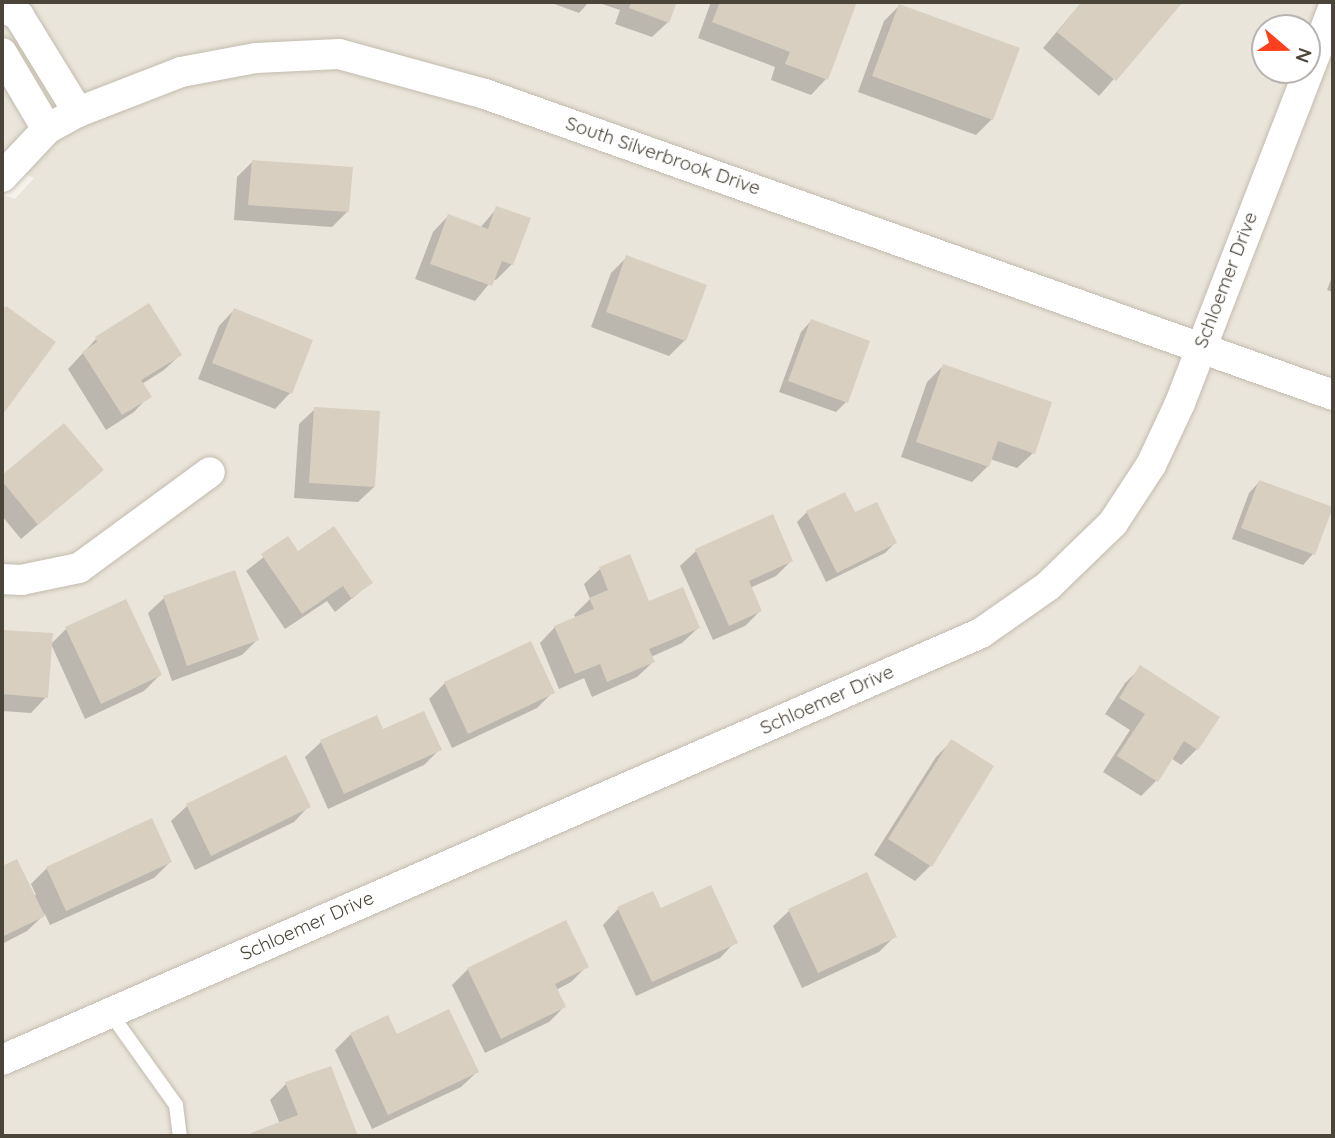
<!DOCTYPE html>
<html>
<head>
<meta charset="utf-8">
<style>
  body { margin:0 }
  #map { position:relative; width:1335px; height:1138px; overflow:hidden; background:#f6f3ec; font-family:Quicksand,sans-serif }
  div>[style] { position:absolute }
  [style*='--x'] { left:calc(var(--x)*1px); top:calc(var(--y)*1px); width:calc(var(--w)*1px); rotate:calc(var(--a)*1deg) }
  .residential>* { inset:0; background:#eae5da }
  .shadow>* { inset:0; background:#0003 }
  .building>* { inset:0; background:#d8cfc1 }
  .roads { filter:drop-shadow(0 0 2px #c2bbae) drop-shadow(0 0 2px #c2bbae) }
  .lane>* { height:14px; margin:-7px; padding:0 7px; transform-origin:7px; border-radius:7px; background:#fff }
  .street>* { height:30px; margin:-15px; padding:0 15px; transform-origin:15px; border-radius:15px; background:#fff }
  span { translate:-50% -50%; white-space:nowrap; text-align:center; line-height:1.15; -webkit-text-stroke:5px #fff; paint-order:stroke }
  .street-label { font-size:19px; color:#4b4439 }
  .frame { position:absolute; inset:0; border:4px solid #4b4439; pointer-events:none }
  .north { position:absolute; left:1251px; top:14px; width:70px; height:70px; box-sizing:border-box; background:#fff; border:2px solid #b7b4b0; border-radius:50%; rotate:110deg; font-size:19px; font-weight:700; line-height:28px; text-align:center; color:#4b4439 }
  .north::after { content:''; display:block; margin:auto; width:24px; height:32px; background:#fc3f1d; clip-path:polygon(50% 0,100% 100%,50% 72%,0 100%) }
</style>
</head>
<body>
<div id="map">
  <div class="residential">
    <div style="clip-path:polygon(evenodd,2px 2px,1333px 2px,1333px 1136px,2px 1136px,2px 195px,15px 199px,34px 178px,2px 165px,2px 2px,1265px 28px,1307px 28px,1307px 70px,1265px 70px,1265px 28px)"></div>
  </div>
  <div class="shadow">
    <div style="clip-path:polygon(549px 2px,589px 2px,579px 13px)"></div>
    <div style="clip-path:polygon(596px 2px,675px 2px,668px 22px,652px 37px,615px 24px,620px 10px)"></div>
    <div style="clip-path:polygon(711px 2px,855px 2px,826px 79px,811px 95px,771px 80px,775px 67px,698px 38px)"></div>
    <div style="clip-path:polygon(1082px 2px,1181px 2px,1099px 96px,1043px 48px)"></div>
    <div style="clip-path:polygon(899px 6px,992px 119px,976px 135px,858px 92px,884px 21px)"></div>
    <div style="clip-path:polygon(253px 161px,348px 211px,332px 227px,234px 220px,237px 177px)"></div>
    <div style="clip-path:polygon(497px 208px,512px 264px,496px 280px,493px 279px,475px 301px,415px 279px,433px 232px,448px 216px,480px 228px)"></div>
    <div style="clip-path:polygon(627px 257px,685px 340px,669px 356px,591px 327px,611px 273px)"></div>
    <div style="clip-path:polygon(1333px 274px,1333px 292px,1327px 290px)"></div>
    <div style="clip-path:polygon(6px 308px,53px 343px,2px 413px,2px 312px)"></div>
    <div style="clip-path:polygon(234px 310px,311px 341px,290px 393px,275px 409px,198px 379px,219px 326px)"></div>
    <div style="clip-path:polygon(811px 321px,846px 402px,836px 412px,779px 392px,801px 332px)"></div>
    <div style="clip-path:polygon(96px 339px,180px 355px,164px 370px,142px 384px,149px 396px,134px 412px,106px 430px,68px 369px)"></div>
    <div style="clip-path:polygon(943px 366px,1033px 453px,1017px 468px,990px 459px,988px 466px,972px 482px,901px 457px,927px 382px)"></div>
    <div style="clip-path:polygon(315px 409px,374px 487px,358px 502px,294px 498px,299px 424px)"></div>
    <div style="clip-path:polygon(64px 425px,102px 470px,21px 539px,2px 516px,2px 477px)"></div>
    <div style="clip-path:polygon(1259px 482px,1313px 554px,1303px 565px,1232px 539px,1249px 493px)"></div>
    <div style="clip-path:polygon(807px 512px,854px 515px,895px 543px,885px 553px,826px 582px,797px 522px)"></div>
    <div style="clip-path:polygon(288px 538px,298px 553px,371px 583px,335px 612px,327px 601px,285px 629px,246px 571px)"></div>
    <div style="clip-path:polygon(696px 551px,791px 561px,776px 576px,750px 588px,760px 611px,745px 626px,713px 640px,680px 566px)"></div>
    <div style="clip-path:polygon(600px 569px,648px 603px,698px 628px,682px 643px,651px 657px,653px 662px,637px 677px,592px 697px,584px 678px,559px 689px,540px 643px,555px 627px,576px 618px,574px 615px,590px 599px,584px 584px)"></div>
    <div style="clip-path:polygon(233px 572px,257px 640px,242px 655px,172px 681px,148px 613px,164px 598px)"></div>
    <div style="clip-path:polygon(66px 629px,160px 675px,144px 691px,85px 719px,51px 644px)"></div>
    <div style="clip-path:polygon(2px 631px,51px 635px,46px 697px,31px 713px,2px 711px)"></div>
    <div style="clip-path:polygon(1141px 668px,1197px 749px,1181px 765px,1171px 758px,1156px 781px,1141px 796px,1103px 772px,1130px 730px,1105px 714px,1125px 683px)"></div>
    <div style="clip-path:polygon(445px 683px,553px 692px,537px 708px,452px 748px,429px 699px)"></div>
    <div style="clip-path:polygon(382px 731px,440px 749px,424px 765px,328px 809px,305px 757px,321px 742px)"></div>
    <div style="clip-path:polygon(952px 741px,930px 866px,915px 881px,874px 855px,936px 757px)"></div>
    <div style="clip-path:polygon(187px 806px,309px 806px,294px 822px,195px 870px,171px 821px)"></div>
    <div style="clip-path:polygon(16px 861px,33px 896px,36px 895px,31px 884px,47px 868px,170px 862px,154px 878px,50px 925px,45px 914px,27px 931px,2px 944px,2px 868px)"></div>
    <div style="clip-path:polygon(618px 909px,660px 910px,735px 942px,720px 958px,636px 996px,603px 925px)"></div>
    <div style="clip-path:polygon(789px 911px,895px 936px,879px 952px,802px 988px,773px 926px)"></div>
    <div style="clip-path:polygon(586px 967px,571px 982px,556px 990px,564px 1007px,549px 1022px,485px 1053px,452px 985px,468px 969px)"></div>
    <div style="clip-path:polygon(351px 1034px,396px 1036px,477px 1072px,461px 1087px,372px 1129px,335px 1050px)"></div>
    <div style="clip-path:polygon(330px 1068px,356px 1136px,251px 1136px,280px 1124px,270px 1100px,286px 1084px)"></div>
  </div>
  <div class="building">
    <div style="clip-path:polygon(631px 2px,677px 2px,669px 23px,629px 8px)"></div>
    <div style="clip-path:polygon(720px 2px,857px 2px,828px 80px,785px 64px,790px 52px,712px 22px)"></div>
    <div style="clip-path:polygon(1082px 2px,1183px 2px,1116px 81px,1057px 32px)"></div>
    <div style="clip-path:polygon(899px 4px,1020px 48px,993px 120px,872px 76px)"></div>
    <div style="clip-path:polygon(252px 160px,353px 167px,349px 212px,248px 205px)"></div>
    <div style="clip-path:polygon(496px 206px,531px 218px,513px 265px,502px 261px,492px 286px,430px 264px,448px 214px,488px 229px)"></div>
    <div style="clip-path:polygon(626px 255px,707px 285px,686px 341px,606px 312px)"></div>
    <div style="clip-path:polygon(149px 303px,182px 355px,141px 380px,152px 397px,122px 415px,82px 352px,97px 342px,95px 337px)"></div>
    <div style="clip-path:polygon(6px 306px,56px 342px,3px 414px,2px 311px)"></div>
    <div style="clip-path:polygon(234px 308px,313px 340px,292px 394px,212px 363px)"></div>
    <div style="clip-path:polygon(811px 319px,870px 341px,848px 403px,788px 381px)"></div>
    <div style="clip-path:polygon(943px 364px,1052px 402px,1035px 454px,998px 441px,989px 467px,916px 442px)"></div>
    <div style="clip-path:polygon(314px 407px,380px 411px,375px 487px,309px 483px)"></div>
    <div style="clip-path:polygon(64px 423px,104px 470px,38px 525px,2px 481px,2px 475px)"></div>
    <div style="clip-path:polygon(1259px 480px,1333px 507px,1315px 555px,1241px 528px)"></div>
    <div style="clip-path:polygon(845px 492px,855px 512px,877px 502px,897px 543px,837px 573px,806px 511px)"></div>
    <div style="clip-path:polygon(773px 514px,793px 561px,749px 581px,762px 611px,729px 626px,695px 549px)"></div>
    <div style="clip-path:polygon(334px 526px,373px 583px,351px 598px,343px 586px,302px 614px,261px 554px,288px 536px,298px 551px)"></div>
    <div style="clip-path:polygon(630px 554px,649px 601px,683px 587px,700px 628px,649px 649px,655px 662px,607px 682px,600px 664px,575px 674px,554px 626px,594px 609px,589px 598px,608px 590px,599px 567px)"></div>
    <div style="clip-path:polygon(235px 570px,259px 640px,187px 666px,163px 596px)"></div>
    <div style="clip-path:polygon(126px 599px,162px 675px,101px 704px,65px 627px)"></div>
    <div style="clip-path:polygon(2px 630px,53px 633px,48px 698px,2px 694px)"></div>
    <div style="clip-path:polygon(531px 641px,555px 693px,468px 734px,444px 682px)"></div>
    <div style="clip-path:polygon(1140px 665px,1220px 717px,1198px 750px,1184px 741px,1158px 782px,1117px 756px,1145px 714px,1119px 698px)"></div>
    <div style="clip-path:polygon(424px 711px,442px 750px,344px 794px,320px 740px,377px 715px,383px 729px)"></div>
    <div style="clip-path:polygon(951px 739px,994px 766px,932px 867px,888px 839px)"></div>
    <div style="clip-path:polygon(286px 755px,311px 807px,211px 856px,186px 804px)"></div>
    <div style="clip-path:polygon(152px 818px,172px 862px,66px 911px,46px 867px)"></div>
    <div style="clip-path:polygon(17px 859px,45px 916px,2px 937px,2px 866px)"></div>
    <div style="clip-path:polygon(867px 872px,897px 937px,818px 973px,788px 909px)"></div>
    <div style="clip-path:polygon(711px 885px,738px 943px,652px 982px,617px 907px,653px 891px,661px 908px)"></div>
    <div style="clip-path:polygon(566px 920px,589px 967px,555px 984px,566px 1007px,501px 1039px,467px 968px)"></div>
    <div style="clip-path:polygon(449px 1009px,479px 1072px,388px 1115px,350px 1033px,388px 1015px,397px 1034px)"></div>
    <div style="clip-path:polygon(331px 1066px,358px 1136px,252px 1136px,251px 1133px,298px 1115px,285px 1082px)"></div>
  </div>
  <div class="roads">
    <div class="lane">
      <div style="--x:111;--y:1014;--w:112;--a:54.5"></div>
      <div style="--x:176;--y:1105;--w:31;--a:83"></div>
    </div>
    <div class="street">
      <div style="--x:2;--y:6;--w:20;--a:30"></div>
      <div style="--x:19;--y:16;--w:113;--a:58.4"></div>
      <div style="--x:2;--y:53;--w:88;--a:59.4"></div>
      <div style="--x:2;--y:177;--w:66;--a:-46.8"></div>
      <div style="--x:47;--y:129;--w:35;--a:-29"></div>
      <div style="--x:78;--y:112;--w:110;--a:-21.2"></div>
      <div style="--x:181;--y:72;--w:76;--a:-10.6"></div>
      <div style="--x:256;--y:58;--w:83;--a:-2.8"></div>
      <div style="--x:339;--y:54;--w:151;--a:15.3"></div>
      <div style="--x:485;--y:94;--w:900;--a:19.54"></div>
      <div style="--x:2;--y:579;--w:19;--a:3"></div>
      <div style="--x:21;--y:580;--w:59;--a:-11.7"></div>
      <div style="--x:79;--y:568;--w:162;--a:-36.2"></div>
      <div style="--x:2;--y:1060;--w:1068;--a:-23.56"></div>
      <div style="--x:981;--y:633;--w:82;--a:-35"></div>
      <div style="--x:1048;--y:586;--w:91;--a:-44.1"></div>
      <div style="--x:1113;--y:523;--w:69;--a:-56.8"></div>
      <div style="--x:1151;--y:465;--w:68;--a:-64.9"></div>
      <div style="--x:1180;--y:403;--w:423;--a:-68.8"></div>
    </div>
  </div>
  <div class="street-label">
    <span style="left:663px;top:156px;rotate:19deg">South Silverbrook Drive</span>
    <span style="left:1226px;top:280px;rotate:-69deg">Schloemer Drive</span>
    <span style="left:827px;top:700px;rotate:-24deg">Schloemer Drive</span>
    <span style="left:307px;top:926px;rotate:-24deg">Schloemer Drive</span>
  </div>
  <div class="frame"></div>
  <div class="north">N</div>
</div>
</body>
</html>
